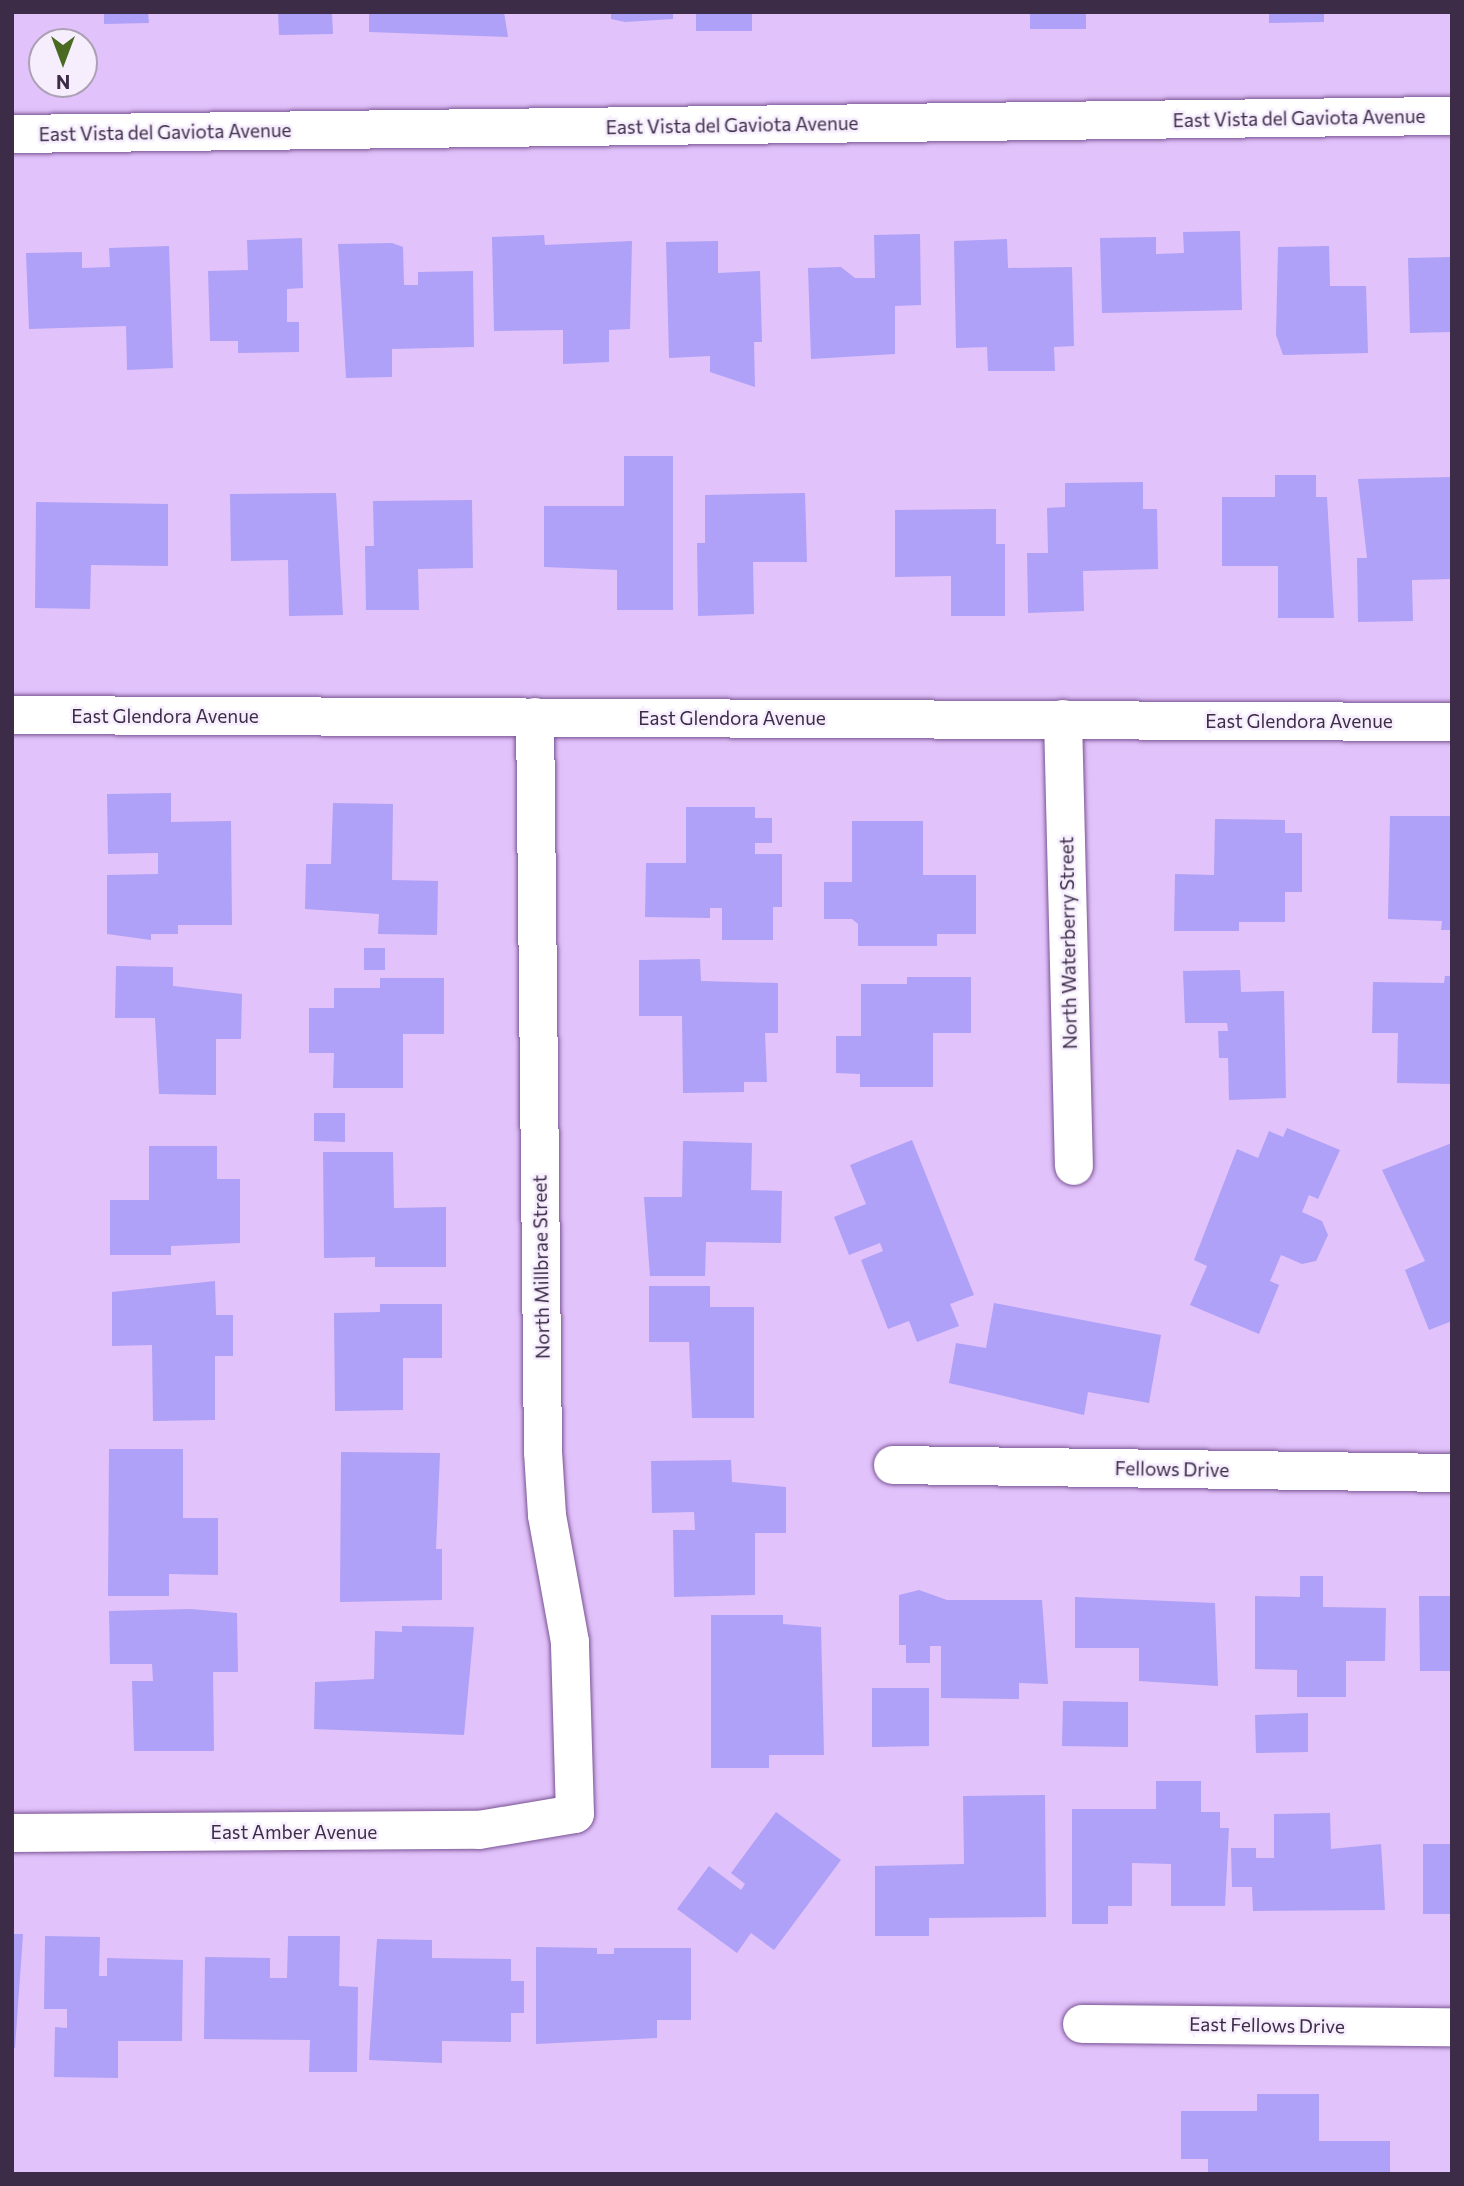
<!DOCTYPE html>
<html>
<head>
<meta charset="utf-8">
<style>
  body { margin:0 }
  #map { position:relative; width:1464px; height:2186px; overflow:hidden; background:#e2c2fb; font-family:Commissioner,sans-serif }
  div>[style] { position:absolute }
  [style*='--x'] { left:calc(var(--x)*1px); top:calc(var(--y)*1px); width:calc(var(--w)*1px); rotate:calc(var(--a)*1deg) }
  .building>* { inset:0; background:#aea1f7 }
  .roads { filter:drop-shadow(0 0 2px #795493) drop-shadow(0 0 2px #795493) }
  .minor>* { height:38px; margin:-19px; padding:0 19px; transform-origin:19px; border-radius:19px; background:#fff }
  span { translate:-50% -50%; white-space:nowrap; text-align:center; line-height:1.15; -webkit-text-stroke:5px #f6eefd; paint-order:stroke }
  .street-label { font-size:19px; color:#3c2c48 }
  .frame { position:absolute; inset:0; border:14px solid #3c2c48; pointer-events:none }
  .north { position:absolute; left:28px; top:28px; width:70px; height:70px; box-sizing:border-box; background:#f6eefd; border:2px solid #aca0b5; border-radius:50%; rotate:180deg; font-size:19px; font-weight:700; line-height:28px; text-align:center; color:#3c2c48 }
  .north::after { content:''; display:block; margin:auto; width:24px; height:32px; background:#496a20; clip-path:polygon(50% 0,100% 100%,50% 72%,0 100%) }
</style>
</head>
<body>
<div id="map">
  <div class="building">
    <div style="clip-path:polygon(104px 12px,148px 12px,149px 23px,104px 24px)"></div>
    <div style="clip-path:polygon(278px 12px,332px 12px,333px 34px,279px 35px)"></div>
    <div style="clip-path:polygon(369px 12px,504px 12px,508px 37px,369px 32px)"></div>
    <div style="clip-path:polygon(611px 12px,673px 12px,673px 19px,625px 22px,611px 19px)"></div>
    <div style="clip-path:polygon(696px 12px,752px 12px,752px 31px,696px 31px)"></div>
    <div style="clip-path:polygon(1030px 12px,1086px 12px,1086px 29px,1030px 29px)"></div>
    <div style="clip-path:polygon(1269px 12px,1324px 12px,1324px 22px,1269px 23px)"></div>
    <div style="clip-path:polygon(1240px 231px,1242px 310px,1102px 313px,1100px 238px,1156px 237px,1156px 254px,1184px 253px,1183px 232px)"></div>
    <div style="clip-path:polygon(920px 234px,921px 305px,895px 306px,895px 354px,811px 359px,808px 268px,841px 267px,855px 278px,875px 278px,874px 235px)"></div>
    <div style="clip-path:polygon(544px 235px,545px 245px,632px 241px,630px 329px,609px 330px,609px 362px,563px 364px,563px 330px,494px 331px,492px 237px)"></div>
    <div style="clip-path:polygon(302px 238px,303px 288px,287px 289px,287px 322px,299px 322px,299px 352px,238px 353px,238px 341px,210px 341px,208px 271px,248px 270px,247px 240px)"></div>
    <div style="clip-path:polygon(1007px 239px,1008px 268px,1072px 267px,1074px 346px,1054px 347px,1055px 371px,988px 371px,987px 347px,956px 348px,954px 241px)"></div>
    <div style="clip-path:polygon(718px 241px,718px 273px,760px 271px,762px 342px,754px 342px,755px 387px,710px 372px,710px 356px,669px 358px,666px 242px)"></div>
    <div style="clip-path:polygon(392px 243px,403px 247px,404px 285px,418px 285px,418px 272px,473px 271px,474px 347px,392px 349px,392px 377px,346px 378px,338px 244px)"></div>
    <div style="clip-path:polygon(169px 246px,173px 368px,127px 370px,126px 326px,29px 329px,26px 253px,82px 252px,82px 268px,110px 267px,109px 248px)"></div>
    <div style="clip-path:polygon(1329px 246px,1330px 286px,1366px 286px,1368px 353px,1283px 355px,1276px 335px,1278px 247px)"></div>
    <div style="clip-path:polygon(1452px 257px,1452px 332px,1410px 333px,1408px 258px)"></div>
    <div style="clip-path:polygon(624px 456px,673px 456px,673px 610px,617px 610px,617px 570px,544px 567px,544px 506px,624px 506px)"></div>
    <div style="clip-path:polygon(1275px 475px,1316px 475px,1316px 497px,1327px 497px,1334px 618px,1278px 618px,1278px 566px,1222px 566px,1222px 497px,1275px 497px)"></div>
    <div style="clip-path:polygon(1452px 477px,1452px 579px,1412px 580px,1413px 621px,1358px 622px,1357px 558px,1367px 558px,1358px 479px)"></div>
    <div style="clip-path:polygon(1143px 482px,1143px 509px,1157px 509px,1158px 569px,1083px 571px,1084px 611px,1028px 613px,1027px 553px,1048px 553px,1047px 508px,1065px 507px,1065px 483px)"></div>
    <div style="clip-path:polygon(336px 493px,343px 615px,289px 616px,288px 560px,231px 561px,230px 494px)"></div>
    <div style="clip-path:polygon(805px 493px,807px 562px,753px 562px,754px 614px,698px 616px,697px 543px,705px 543px,705px 495px)"></div>
    <div style="clip-path:polygon(472px 500px,473px 568px,418px 569px,419px 610px,366px 610px,365px 546px,374px 546px,373px 501px)"></div>
    <div style="clip-path:polygon(36px 502px,168px 504px,168px 566px,91px 565px,90px 609px,35px 608px)"></div>
    <div style="clip-path:polygon(996px 509px,996px 544px,1005px 544px,1005px 616px,951px 616px,951px 576px,895px 577px,895px 510px)"></div>
    <div style="clip-path:polygon(171px 793px,171px 822px,231px 821px,232px 925px,178px 925px,178px 934px,151px 934px,151px 940px,107px 934px,107px 875px,158px 874px,158px 853px,108px 854px,107px 794px)"></div>
    <div style="clip-path:polygon(333px 803px,393px 804px,392px 880px,438px 881px,437px 935px,378px 934px,379px 914px,305px 909px,306px 864px,331px 864px)"></div>
    <div style="clip-path:polygon(686px 807px,755px 807px,755px 818px,772px 818px,772px 843px,755px 843px,755px 854px,782px 854px,782px 907px,773px 907px,773px 940px,722px 940px,722px 908px,710px 908px,710px 918px,645px 917px,646px 863px,686px 863px)"></div>
    <div style="clip-path:polygon(1390px 816px,1452px 816px,1452px 930px,1441px 930px,1442px 921px,1388px 919px)"></div>
    <div style="clip-path:polygon(1215px 819px,1285px 820px,1285px 833px,1302px 833px,1302px 892px,1285px 892px,1285px 922px,1239px 922px,1239px 931px,1174px 931px,1175px 874px,1214px 875px)"></div>
    <div style="clip-path:polygon(852px 821px,923px 821px,923px 875px,976px 875px,976px 934px,937px 934px,937px 946px,858px 946px,858px 924px,852px 919px,824px 919px,824px 882px,852px 882px)"></div>
    <div style="clip-path:polygon(364px 948px,385px 948px,385px 970px,364px 970px)"></div>
    <div style="clip-path:polygon(700px 959px,701px 981px,778px 983px,778px 1033px,765px 1033px,767px 1082px,744px 1082px,744px 1092px,683px 1093px,682px 1016px,639px 1016px,639px 960px)"></div>
    <div style="clip-path:polygon(116px 966px,173px 967px,173px 986px,242px 994px,241px 1039px,216px 1039px,216px 1095px,159px 1094px,155px 1018px,115px 1018px)"></div>
    <div style="clip-path:polygon(1240px 970px,1241px 992px,1284px 991px,1286px 1098px,1229px 1100px,1228px 1058px,1219px 1058px,1218px 1031px,1228px 1031px,1227px 1023px,1185px 1023px,1183px 971px)"></div>
    <div style="clip-path:polygon(1445px 976px,1452px 976px,1452px 1084px,1397px 1083px,1398px 1033px,1372px 1033px,1373px 982px,1444px 983px)"></div>
    <div style="clip-path:polygon(907px 977px,971px 977px,971px 1033px,933px 1033px,933px 1087px,860px 1087px,860px 1074px,836px 1073px,836px 1036px,861px 1036px,861px 984px,907px 984px)"></div>
    <div style="clip-path:polygon(380px 978px,444px 978px,444px 1034px,403px 1034px,403px 1088px,333px 1088px,334px 1053px,309px 1053px,309px 1008px,334px 1008px,334px 988px,380px 988px)"></div>
    <div style="clip-path:polygon(314px 1113px,345px 1113px,345px 1142px,314px 1141px)"></div>
    <div style="clip-path:polygon(1287px 1128px,1340px 1150px,1318px 1199px,1309px 1195px,1302px 1212px,1322px 1221px,1328px 1235px,1316px 1261px,1302px 1264px,1281px 1255px,1270px 1281px,1279px 1285px,1259px 1334px,1190px 1305px,1207px 1266px,1194px 1260px,1237px 1149px,1258px 1158px,1269px 1131px,1283px 1137px)"></div>
    <div style="clip-path:polygon(912px 1140px,974px 1295px,950px 1304px,959px 1326px,917px 1342px,909px 1321px,888px 1329px,861px 1260px,883px 1251px,880px 1243px,849px 1255px,834px 1217px,866px 1204px,850px 1165px)"></div>
    <div style="clip-path:polygon(683px 1141px,752px 1143px,751px 1190px,782px 1191px,781px 1243px,706px 1242px,705px 1276px,650px 1276px,644px 1197px,682px 1197px)"></div>
    <div style="clip-path:polygon(1452px 1143px,1452px 1321px,1429px 1330px,1405px 1270px,1425px 1261px,1382px 1170px)"></div>
    <div style="clip-path:polygon(149px 1146px,217px 1146px,217px 1179px,240px 1179px,240px 1243px,171px 1246px,171px 1255px,110px 1255px,110px 1200px,149px 1200px)"></div>
    <div style="clip-path:polygon(323px 1152px,393px 1152px,394px 1208px,446px 1207px,446px 1267px,375px 1267px,375px 1257px,324px 1258px)"></div>
    <div style="clip-path:polygon(215px 1281px,216px 1315px,233px 1315px,233px 1356px,215px 1356px,215px 1420px,153px 1421px,152px 1345px,112px 1346px,112px 1292px)"></div>
    <div style="clip-path:polygon(649px 1286px,710px 1286px,710px 1307px,754px 1307px,754px 1418px,692px 1418px,689px 1342px,649px 1342px)"></div>
    <div style="clip-path:polygon(994px 1303px,1161px 1335px,1149px 1403px,1088px 1392px,1084px 1415px,949px 1383px,956px 1343px,986px 1348px)"></div>
    <div style="clip-path:polygon(380px 1304px,442px 1304px,442px 1358px,403px 1358px,403px 1410px,335px 1411px,334px 1313px,380px 1312px)"></div>
    <div style="clip-path:polygon(109px 1449px,183px 1449px,183px 1518px,218px 1518px,218px 1575px,169px 1574px,169px 1596px,108px 1596px)"></div>
    <div style="clip-path:polygon(341px 1452px,440px 1453px,436px 1549px,442px 1549px,442px 1600px,340px 1602px)"></div>
    <div style="clip-path:polygon(731px 1460px,732px 1482px,786px 1487px,786px 1533px,755px 1533px,755px 1595px,674px 1597px,673px 1530px,695px 1530px,694px 1512px,652px 1513px,651px 1461px)"></div>
    <div style="clip-path:polygon(1300px 1576px,1323px 1576px,1323px 1607px,1386px 1608px,1385px 1661px,1346px 1661px,1346px 1697px,1297px 1697px,1297px 1670px,1255px 1669px,1255px 1596px,1300px 1597px)"></div>
    <div style="clip-path:polygon(919px 1590px,947px 1600px,1042px 1600px,1048px 1684px,1019px 1683px,1019px 1699px,941px 1698px,941px 1646px,930px 1646px,930px 1663px,906px 1663px,906px 1645px,899px 1645px,899px 1595px)"></div>
    <div style="clip-path:polygon(1419px 1596px,1452px 1596px,1452px 1671px,1420px 1671px)"></div>
    <div style="clip-path:polygon(1075px 1597px,1215px 1603px,1218px 1686px,1139px 1681px,1139px 1648px,1075px 1648px)"></div>
    <div style="clip-path:polygon(191px 1609px,237px 1613px,238px 1672px,213px 1672px,214px 1751px,134px 1751px,132px 1681px,153px 1681px,152px 1664px,110px 1664px,109px 1611px)"></div>
    <div style="clip-path:polygon(711px 1615px,783px 1615px,783px 1624px,821px 1627px,824px 1755px,769px 1755px,769px 1768px,711px 1768px)"></div>
    <div style="clip-path:polygon(402px 1626px,474px 1627px,464px 1735px,314px 1729px,315px 1682px,374px 1679px,375px 1631px,402px 1632px)"></div>
    <div style="clip-path:polygon(872px 1688px,929px 1688px,929px 1746px,872px 1747px)"></div>
    <div style="clip-path:polygon(1063px 1701px,1128px 1702px,1128px 1747px,1062px 1746px)"></div>
    <div style="clip-path:polygon(1308px 1713px,1308px 1752px,1256px 1753px,1255px 1715px)"></div>
    <div style="clip-path:polygon(1156px 1781px,1201px 1781px,1201px 1812px,1220px 1812px,1220px 1828px,1229px 1828px,1225px 1906px,1171px 1906px,1171px 1864px,1132px 1863px,1132px 1906px,1108px 1906px,1108px 1924px,1072px 1924px,1072px 1809px,1156px 1809px)"></div>
    <div style="clip-path:polygon(1045px 1795px,1046px 1917px,929px 1918px,929px 1936px,875px 1936px,875px 1866px,964px 1864px,963px 1796px)"></div>
    <div style="clip-path:polygon(776px 1812px,841px 1860px,774px 1950px,751px 1933px,737px 1953px,677px 1909px,709px 1866px,741px 1890px,745px 1884px,731px 1873px)"></div>
    <div style="clip-path:polygon(1330px 1813px,1331px 1849px,1381px 1844px,1385px 1910px,1253px 1911px,1252px 1887px,1232px 1887px,1231px 1848px,1256px 1848px,1256px 1858px,1274px 1858px,1274px 1814px)"></div>
    <div style="clip-path:polygon(1423px 1844px,1452px 1844px,1452px 1914px,1423px 1914px)"></div>
    <div style="clip-path:polygon(12px 1934px,23px 1934px,15px 2048px,12px 2048px)"></div>
    <div style="clip-path:polygon(45px 1936px,100px 1937px,99px 1976px,107px 1976px,107px 1958px,183px 1960px,182px 2041px,118px 2041px,118px 2078px,54px 2077px,55px 2027px,67px 2028px,67px 2009px,44px 2009px)"></div>
    <div style="clip-path:polygon(288px 1936px,340px 1936px,339px 1986px,358px 1987px,357px 2072px,309px 2072px,310px 2040px,204px 2039px,205px 1957px,270px 1958px,270px 1978px,287px 1978px)"></div>
    <div style="clip-path:polygon(377px 1939px,432px 1940px,432px 1958px,511px 1959px,511px 1981px,524px 1981px,524px 2013px,511px 2013px,511px 2042px,442px 2041px,442px 2063px,369px 2060px)"></div>
    <div style="clip-path:polygon(536px 1947px,597px 1948px,597px 1954px,614px 1954px,614px 1948px,691px 1948px,691px 2020px,657px 2020px,657px 2038px,536px 2044px)"></div>
    <div style="clip-path:polygon(1257px 2094px,1319px 2094px,1319px 2141px,1390px 2141px,1390px 2174px,1208px 2174px,1208px 2159px,1181px 2159px,1181px 2111px,1257px 2111px)"></div>
  </div>
  <div class="roads">
    <div class="minor">
      <div style="--x:12;--y:134;--w:1440;--a:-0.72"></div>
      <div style="--x:12;--y:715;--w:1440;--a:0.28"></div>
      <div style="--x:1063;--y:719;--w:447;--a:88.6"></div>
      <div style="--x:893;--y:1465;--w:559;--a:0.82"></div>
      <div style="--x:12;--y:1833;--w:467;--a:-0.4"></div>
      <div style="--x:479;--y:1830;--w:97;--a:-9.5"></div>
      <div style="--x:575;--y:1814;--w:172;--a:-91.7"></div>
      <div style="--x:570;--y:1642;--w:129;--a:-100.3"></div>
      <div style="--x:547;--y:1515;--w:63;--a:-93.6"></div>
      <div style="--x:543;--y:1452;--w:735;--a:-90.62"></div>
      <div style="--x:1082;--y:2024;--w:370;--a:0.5"></div>
    </div>
  </div>
  <div class="street-label">
    <span style="left:1299px;top:118px;rotate:-1deg">East Vista del Gaviota Avenue</span>
    <span style="left:732px;top:125px;rotate:-1deg">East Vista del Gaviota Avenue</span>
    <span style="left:165px;top:132px;rotate:-1deg">East Vista del Gaviota Avenue</span>
    <span style="left:165px;top:716px">East Glendora Avenue</span>
    <span style="left:732px;top:718px">East Glendora Avenue</span>
    <span style="left:1299px;top:721px">East Glendora Avenue</span>
    <span style="left:1068px;top:943px;rotate:-91deg">North Waterberry Street</span>
    <span style="left:541px;top:1267px;rotate:-91deg">North Millbrae Street</span>
    <span style="left:1172px;top:1469px;rotate:1deg">Fellows Drive</span>
    <span style="left:294px;top:1832px">East Amber Avenue</span>
    <span style="left:1267px;top:2025px;rotate:1deg">East Fellows Drive</span>
  </div>
  <div class="frame"></div>
  <div class="north">N</div>
</div>
</body>
</html>
